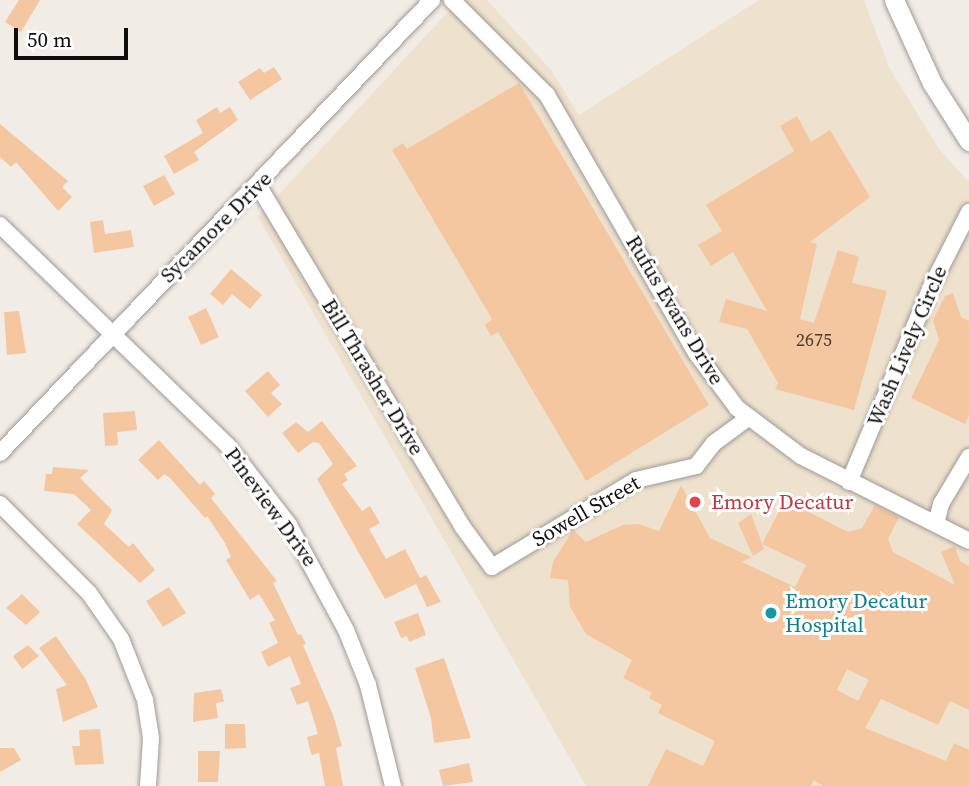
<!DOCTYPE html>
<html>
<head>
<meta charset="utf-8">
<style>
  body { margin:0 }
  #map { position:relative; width:969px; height:786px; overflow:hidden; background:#f2ece7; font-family:"Source Serif 4",serif }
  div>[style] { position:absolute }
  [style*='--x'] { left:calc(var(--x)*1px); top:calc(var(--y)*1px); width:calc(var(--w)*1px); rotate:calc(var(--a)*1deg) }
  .medical>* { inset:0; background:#eee2ce }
  .building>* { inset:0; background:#f4c7a0 }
  .roads { filter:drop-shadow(0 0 2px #a09a96) drop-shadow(0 0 2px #a09a96) }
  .minor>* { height:16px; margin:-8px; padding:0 8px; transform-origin:8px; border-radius:8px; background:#fff }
  .major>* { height:19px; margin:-9.5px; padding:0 9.5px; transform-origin:9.5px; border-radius:9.5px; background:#fff }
  .dots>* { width:19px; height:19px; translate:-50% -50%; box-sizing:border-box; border:4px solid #fff; border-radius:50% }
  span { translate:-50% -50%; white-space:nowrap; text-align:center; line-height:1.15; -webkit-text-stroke:6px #fff; paint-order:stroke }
  .number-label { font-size:18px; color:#493c31 }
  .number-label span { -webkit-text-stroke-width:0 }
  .street-label { font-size:21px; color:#100e0c }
  .health-label { font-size:21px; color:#be3a42 }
  .left { translate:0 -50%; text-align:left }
  .culture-label { font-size:21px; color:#0d838f }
  .scale { position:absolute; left:14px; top:28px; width:114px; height:32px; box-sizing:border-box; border:4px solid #100e0c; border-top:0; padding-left:9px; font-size:21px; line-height:24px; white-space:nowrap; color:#100e0c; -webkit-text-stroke:5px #fff; paint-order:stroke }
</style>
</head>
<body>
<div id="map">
  <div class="medical">
    <div style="clip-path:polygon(459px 0,487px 0,551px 70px,579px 115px,759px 0,864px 0,889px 67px,939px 149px,969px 182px,969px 786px,586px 786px,258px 217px)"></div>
  </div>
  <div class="building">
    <div style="clip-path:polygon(19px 0,40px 0,21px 32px,5px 22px)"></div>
    <div style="clip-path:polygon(274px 67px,282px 79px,250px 100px,238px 82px,260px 68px,264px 73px)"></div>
    <div style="clip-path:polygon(519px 83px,709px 405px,586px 481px,498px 332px,491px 336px,485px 325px,492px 319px,392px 150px,403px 143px,407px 149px)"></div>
    <div style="clip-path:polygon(217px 107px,220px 113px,230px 107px,238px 120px,194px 152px,199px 160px,174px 174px,164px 156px,203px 133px,196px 120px)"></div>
    <div style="clip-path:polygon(797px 116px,811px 142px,830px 130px,870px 197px,810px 242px,817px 244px,800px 319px,814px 323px,838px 250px,859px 257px,852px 283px,887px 291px,854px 410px,775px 389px,778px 383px,747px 329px,719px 322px,726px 299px,767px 311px,733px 252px,711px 266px,698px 245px,722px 231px,706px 205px,794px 151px,780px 126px)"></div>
    <div style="clip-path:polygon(0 124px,68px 181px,62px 187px,72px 197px,58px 211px,16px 162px,11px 167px,0 157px)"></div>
    <div style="clip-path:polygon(164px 175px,175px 194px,154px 206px,143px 186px)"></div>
    <div style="clip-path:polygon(103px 220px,105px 234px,131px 230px,134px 247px,94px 253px,90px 222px)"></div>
    <div style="clip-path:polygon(231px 269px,262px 295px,250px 309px,232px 294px,223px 305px,210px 294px)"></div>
    <div style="clip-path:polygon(953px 293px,961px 317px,969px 321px,969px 415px,965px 424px,911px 398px,939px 340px,933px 320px,945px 296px)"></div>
    <div style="clip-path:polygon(206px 308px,219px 337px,201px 345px,188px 317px)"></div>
    <div style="clip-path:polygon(19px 311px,26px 353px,7px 355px,4px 312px)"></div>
    <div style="clip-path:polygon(268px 371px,280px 385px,271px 393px,282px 404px,268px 417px,245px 391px)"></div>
    <div style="clip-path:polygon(135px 411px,137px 430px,117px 432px,118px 445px,105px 446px,103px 413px)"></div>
    <div style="clip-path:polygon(322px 421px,357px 466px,344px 474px,348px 480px,342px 484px,362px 511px,370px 506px,380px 523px,369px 529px,386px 559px,405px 549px,420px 578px,426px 575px,441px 602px,427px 607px,416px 584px,385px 599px,317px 479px,333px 464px,319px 443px,313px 442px,298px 453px,282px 433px,296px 422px,308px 432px)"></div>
    <div style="clip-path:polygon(159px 440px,200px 485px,204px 481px,215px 494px,211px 498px,277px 581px,273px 583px,298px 635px,301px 634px,306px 644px,303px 645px,333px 715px,342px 746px,336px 748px,343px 786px,325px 786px,319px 753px,312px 755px,310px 750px,307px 737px,318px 734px,308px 701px,297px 705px,290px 688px,301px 684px,290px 656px,268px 667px,261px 652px,278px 643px,269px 623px,275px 620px,259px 594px,250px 600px,226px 560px,231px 557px,225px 543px,207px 516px,205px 518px,170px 478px,164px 474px,158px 480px,138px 460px)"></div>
    <div style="clip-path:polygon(53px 467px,89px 470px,80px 478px,112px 510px,104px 524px,129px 547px,133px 543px,155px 570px,140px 583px,77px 524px,91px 510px,74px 494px,44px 491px,46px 474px,52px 474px)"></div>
    <div style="clip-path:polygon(evenodd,681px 485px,710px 538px,751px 557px,742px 562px,795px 587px,806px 565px,762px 544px,785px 500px,848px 532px,862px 528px,875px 505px,899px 517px,888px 539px,893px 552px,955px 585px,941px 552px,955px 546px,960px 561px,969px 566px,969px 710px,950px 701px,938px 725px,881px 699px,865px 728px,946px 761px,954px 743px,969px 750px,969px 786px,823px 786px,814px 780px,811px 786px,648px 786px,666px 749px,703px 766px,715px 741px,658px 713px,662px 705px,649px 698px,652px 693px,623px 678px,632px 660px,586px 634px,570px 607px,568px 580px,550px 578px,553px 562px,573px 530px,586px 542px,623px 525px,639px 524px,659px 531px,681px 485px,847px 669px,869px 680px,858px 701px,837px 690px,847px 669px)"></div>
    <div style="clip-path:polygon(751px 514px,764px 549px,753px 556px,738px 523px)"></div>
    <div style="clip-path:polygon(169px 587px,186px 613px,163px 627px,146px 601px)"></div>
    <div style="clip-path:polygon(22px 594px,40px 612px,26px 625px,6px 608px)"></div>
    <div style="clip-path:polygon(418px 613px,426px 635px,409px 642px,407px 636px,401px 638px,394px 622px)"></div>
    <div style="clip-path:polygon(56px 636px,85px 678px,98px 707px,63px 722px,56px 689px,67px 685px,39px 648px)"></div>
    <div style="clip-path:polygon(28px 645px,39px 656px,22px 669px,13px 656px)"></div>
    <div style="clip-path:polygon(444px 658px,471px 738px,434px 743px,431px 718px,415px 668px)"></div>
    <div style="clip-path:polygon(221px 689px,224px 702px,216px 703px,218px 718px,193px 722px,194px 693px)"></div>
    <div style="clip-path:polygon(225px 724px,245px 724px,246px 748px,225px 749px)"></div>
    <div style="clip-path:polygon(100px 729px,104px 764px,75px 765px,72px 746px,80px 746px,79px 730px)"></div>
    <div style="clip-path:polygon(0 748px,14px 748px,21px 760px,0 772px)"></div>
    <div style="clip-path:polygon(198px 751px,220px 751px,218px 782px,198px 782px)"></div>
    <div style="clip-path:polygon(469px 763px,473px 782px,443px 786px,439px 770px)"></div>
  </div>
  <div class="roads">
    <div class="minor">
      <div style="--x:452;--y:0;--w:134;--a:45"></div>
      <div style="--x:547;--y:95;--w:298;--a:60"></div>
      <div style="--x:696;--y:353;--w:69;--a:53.3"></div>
      <div style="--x:737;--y:408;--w:80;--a:36.9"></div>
      <div style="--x:801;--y:456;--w:188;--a:26.8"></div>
      <div style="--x:258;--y:185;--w:397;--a:59.1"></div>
      <div style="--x:462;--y:526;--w:51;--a:53.8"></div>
      <div style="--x:492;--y:567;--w:168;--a:-31.1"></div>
      <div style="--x:636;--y:480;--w:62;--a:-13.1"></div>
      <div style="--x:696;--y:466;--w:29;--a:-52"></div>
      <div style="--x:714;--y:443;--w:42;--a:-36.3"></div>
      <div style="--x:0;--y:225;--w:318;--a:44.1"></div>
      <div style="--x:228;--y:446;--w:100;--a:52.3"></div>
      <div style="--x:289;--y:525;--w:119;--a:61.5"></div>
      <div style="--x:346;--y:630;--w:59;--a:68.2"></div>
      <div style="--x:368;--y:685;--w:104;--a:76.1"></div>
      <div style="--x:0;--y:453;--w:626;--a:-46.36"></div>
      <div style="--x:849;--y:482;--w:214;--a:-67.2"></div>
      <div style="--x:932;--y:285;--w:82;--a:-63.1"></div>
      <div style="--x:0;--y:504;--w:126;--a:45"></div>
      <div style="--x:89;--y:593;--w:56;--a:55.2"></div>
      <div style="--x:121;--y:639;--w:66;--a:68.5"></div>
      <div style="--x:145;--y:700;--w:38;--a:81"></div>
      <div style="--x:151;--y:738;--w:48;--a:93.6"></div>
      <div style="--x:936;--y:524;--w:21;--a:-76"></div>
      <div style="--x:941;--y:504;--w:55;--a:-59.2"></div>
    </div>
    <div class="major">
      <div style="--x:894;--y:0;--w:91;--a:65.4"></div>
      <div style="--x:932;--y:83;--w:69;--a:57.5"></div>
    </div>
  </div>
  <div class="dots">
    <div style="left:695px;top:502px;background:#e0444e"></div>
    <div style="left:771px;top:613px;background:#0f9aa8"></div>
  </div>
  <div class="number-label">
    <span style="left:814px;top:340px">2675</span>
  </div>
  <div class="street-label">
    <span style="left:216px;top:227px;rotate:-45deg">Sycamore Drive</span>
    <span style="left:675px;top:310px;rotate:59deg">Rufus Evans Drive</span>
    <span style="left:907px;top:346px;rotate:-67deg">Wash Lively Circle</span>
    <span style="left:373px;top:377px;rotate:59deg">Bill Thrasher Drive</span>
    <span style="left:271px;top:507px;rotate:54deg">Pineview Drive</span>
    <span style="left:586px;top:511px;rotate:-30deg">Sowell Street</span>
  </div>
  <div class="health-label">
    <span class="left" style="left:711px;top:502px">Emory Decatur</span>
  </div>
  <div class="culture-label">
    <span class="left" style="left:785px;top:613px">Emory Decatur<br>Hospital</span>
  </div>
  <div class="scale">50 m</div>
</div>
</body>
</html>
